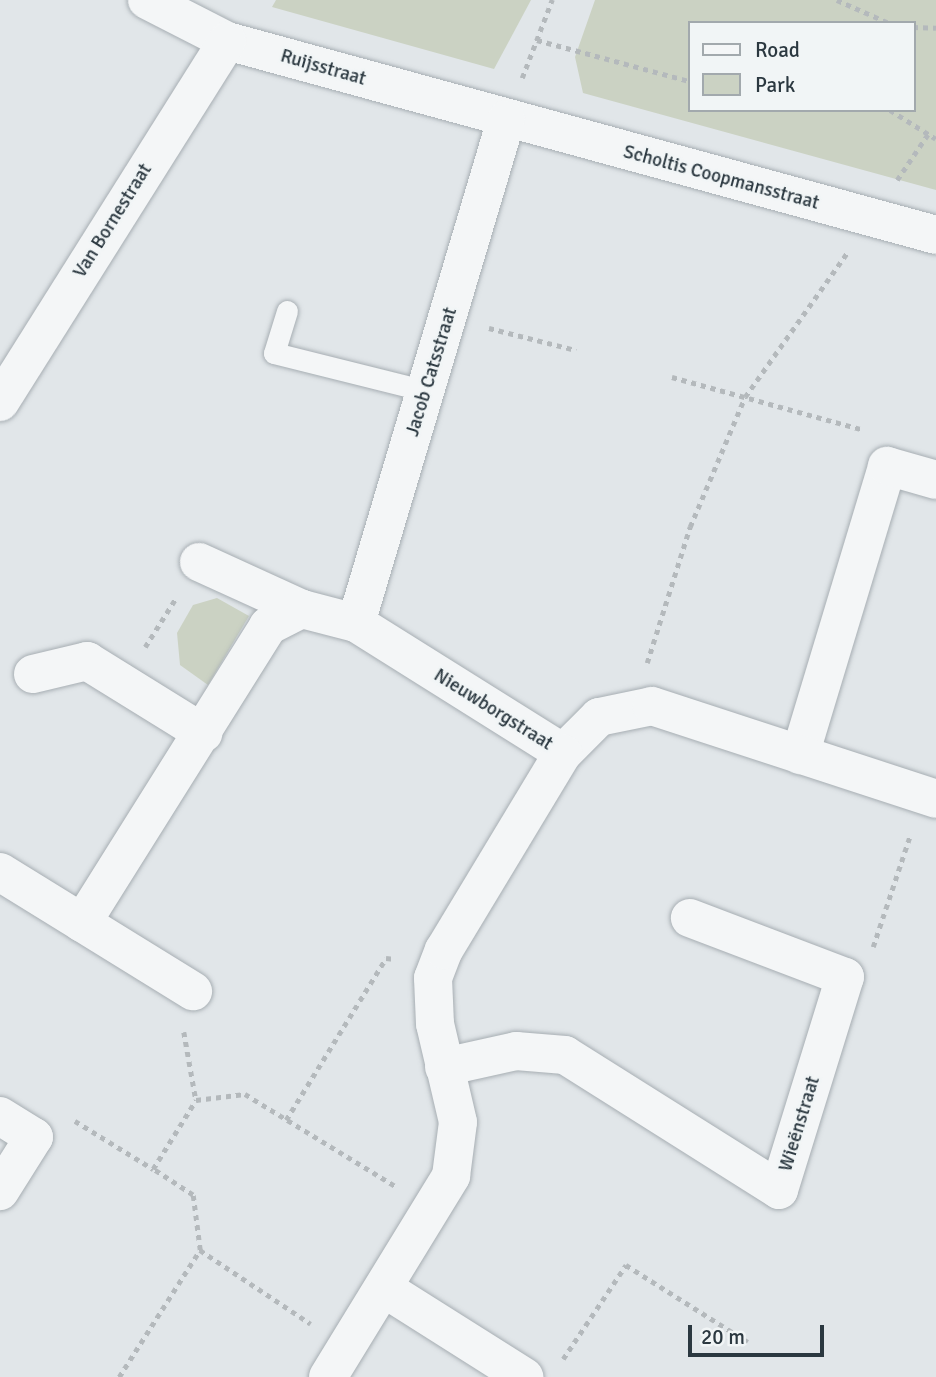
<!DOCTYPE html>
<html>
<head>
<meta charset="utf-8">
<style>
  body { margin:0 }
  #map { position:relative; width:936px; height:1377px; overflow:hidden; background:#e1e6e9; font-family:Signika,sans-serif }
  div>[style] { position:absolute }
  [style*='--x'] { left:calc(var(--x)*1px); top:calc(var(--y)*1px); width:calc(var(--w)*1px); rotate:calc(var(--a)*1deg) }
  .green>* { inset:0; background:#cbd2c3 }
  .path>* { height:4.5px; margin-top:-2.25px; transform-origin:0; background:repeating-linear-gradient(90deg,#b4b9bc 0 5px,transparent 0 10px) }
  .roads { filter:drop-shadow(0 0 2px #a7aeb3) drop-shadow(0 0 2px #a7aeb3) }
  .lane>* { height:21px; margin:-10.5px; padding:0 10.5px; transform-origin:10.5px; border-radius:10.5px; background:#f4f6f7 }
  .street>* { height:38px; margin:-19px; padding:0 19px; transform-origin:19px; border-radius:19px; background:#f4f6f7 }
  span { translate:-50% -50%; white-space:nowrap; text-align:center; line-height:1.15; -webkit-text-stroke:5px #f1f5f6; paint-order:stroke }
  .street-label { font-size:19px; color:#2b3840 }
  .legend { position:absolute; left:688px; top:21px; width:228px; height:91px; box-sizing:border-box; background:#f1f5f6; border:2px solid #a2a9ad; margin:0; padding:9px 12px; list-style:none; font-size:21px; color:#2b3840 }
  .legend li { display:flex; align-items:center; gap:14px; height:35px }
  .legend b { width:35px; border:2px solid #a2a9ad }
  .scale { position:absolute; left:688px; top:1325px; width:136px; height:32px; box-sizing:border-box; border:4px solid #2b3840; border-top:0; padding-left:9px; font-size:21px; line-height:24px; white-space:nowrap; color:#2b3840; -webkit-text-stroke:5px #f1f5f6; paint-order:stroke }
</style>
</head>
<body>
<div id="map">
  <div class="green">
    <div style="clip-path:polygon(276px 0,531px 0,494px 69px,272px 7px)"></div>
    <div style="clip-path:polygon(evenodd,595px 0,936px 0,936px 190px,583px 93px,575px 57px,595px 0,689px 23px,913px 23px,913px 110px,689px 110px,689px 23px)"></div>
    <div style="clip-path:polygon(217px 598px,249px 616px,208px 685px,180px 665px,177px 633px,193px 605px)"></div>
  </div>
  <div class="path">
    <div style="--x:837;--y:0;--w:57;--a:23.9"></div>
    <div style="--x:913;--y:27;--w:23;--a:2"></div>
    <div style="--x:537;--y:40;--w:157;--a:15.1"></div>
    <div style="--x:522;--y:78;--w:84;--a:-69"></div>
    <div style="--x:890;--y:110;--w:54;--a:32.2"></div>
    <div style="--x:897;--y:180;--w:55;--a:-56"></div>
    <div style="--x:489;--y:328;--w:90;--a:14.2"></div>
    <div style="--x:672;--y:377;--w:199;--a:15.4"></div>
    <div style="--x:145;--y:647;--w:58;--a:-57.7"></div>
    <div style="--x:647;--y:663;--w:143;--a:-72.5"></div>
    <div style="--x:690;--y:527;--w:141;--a:-67.1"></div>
    <div style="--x:745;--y:397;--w:176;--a:-54.7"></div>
    <div style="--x:873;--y:947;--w:117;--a:-71.6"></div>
    <div style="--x:184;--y:1032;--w:69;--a:80"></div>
    <div style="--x:286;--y:1120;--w:190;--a:-58.3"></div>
    <div style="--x:386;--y:958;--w:9;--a:6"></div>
    <div style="--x:75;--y:1121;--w:92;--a:31.6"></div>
    <div style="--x:153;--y:1169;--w:81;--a:-58.1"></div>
    <div style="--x:196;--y:1100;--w:49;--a:-7"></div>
    <div style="--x:245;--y:1094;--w:176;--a:31.5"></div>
    <div style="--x:200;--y:1250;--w:133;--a:33.7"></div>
    <div style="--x:563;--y:1359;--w:113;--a:-56.2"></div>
    <div style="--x:626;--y:1265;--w:144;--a:32.3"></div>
    <div style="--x:119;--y:1377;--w:151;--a:-57.5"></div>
    <div style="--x:200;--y:1250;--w:55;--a:-97.3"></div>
    <div style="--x:193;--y:1195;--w:48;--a:-147"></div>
  </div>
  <div class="roads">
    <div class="lane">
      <div style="--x:287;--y:311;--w:44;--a:107.2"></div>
      <div style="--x:274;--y:353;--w:157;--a:14"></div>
    </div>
    <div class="street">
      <div style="--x:147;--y:0;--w:90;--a:27.1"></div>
      <div style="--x:227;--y:41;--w:735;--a:15.3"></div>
      <div style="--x:0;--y:402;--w:426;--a:-57.8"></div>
      <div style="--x:199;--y:562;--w:113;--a:24.5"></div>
      <div style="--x:356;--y:623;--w:525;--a:-73.39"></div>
      <div style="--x:33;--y:674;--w:56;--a:-13.5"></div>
      <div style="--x:87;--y:661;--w:137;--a:31.8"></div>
      <div style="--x:800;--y:755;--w:302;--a:-73.2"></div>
      <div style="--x:887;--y:466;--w:51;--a:15.9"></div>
      <div style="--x:0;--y:872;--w:227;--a:31.7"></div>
      <div style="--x:82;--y:923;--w:350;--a:-57.9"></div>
      <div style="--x:268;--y:626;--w:38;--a:-27"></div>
      <div style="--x:302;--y:609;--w:56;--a:14.5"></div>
      <div style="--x:356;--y:623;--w:244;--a:32.1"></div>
      <div style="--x:563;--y:753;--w:51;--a:-45"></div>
      <div style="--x:599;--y:717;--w:54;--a:-11.7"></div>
      <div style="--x:652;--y:706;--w:299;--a:18.1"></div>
      <div style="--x:444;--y:1067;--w:74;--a:-12.5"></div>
      <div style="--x:516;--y:1051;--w:49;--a:4.7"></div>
      <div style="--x:565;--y:1055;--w:253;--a:32.2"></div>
      <div style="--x:779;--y:1190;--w:223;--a:-72.8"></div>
      <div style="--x:845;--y:977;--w:166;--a:-159.2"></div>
      <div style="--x:0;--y:1116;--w:40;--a:32"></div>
      <div style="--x:34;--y:1137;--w:64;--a:122.2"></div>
      <div style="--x:385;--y:1289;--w:165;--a:32.3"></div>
      <div style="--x:328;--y:1377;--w:236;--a:-58.5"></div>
      <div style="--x:451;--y:1176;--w:54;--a:-82.6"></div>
      <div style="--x:458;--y:1122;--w:101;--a:-103.2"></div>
      <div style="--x:435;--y:1024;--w:46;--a:-92.5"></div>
      <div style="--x:433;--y:978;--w:30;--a:-69"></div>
      <div style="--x:444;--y:950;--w:230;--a:-58.9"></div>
    </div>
  </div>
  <div class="street-label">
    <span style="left:323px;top:68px;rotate:16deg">Ruijsstraat</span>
    <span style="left:721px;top:178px;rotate:15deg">Scholtis Coopmansstraat</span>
    <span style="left:113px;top:221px;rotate:-58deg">Van Bornestraat</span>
    <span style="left:432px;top:372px;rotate:-73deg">Jacob Catsstraat</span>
    <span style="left:493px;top:710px;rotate:32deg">Nieuwborgstraat</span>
    <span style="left:800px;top:1124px;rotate:-73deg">Wieënstraat</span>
  </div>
  <ul class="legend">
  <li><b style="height:9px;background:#f4f6f7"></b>Road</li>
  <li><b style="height:19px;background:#cbd2c3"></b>Park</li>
  </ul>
  <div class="scale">20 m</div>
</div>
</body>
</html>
